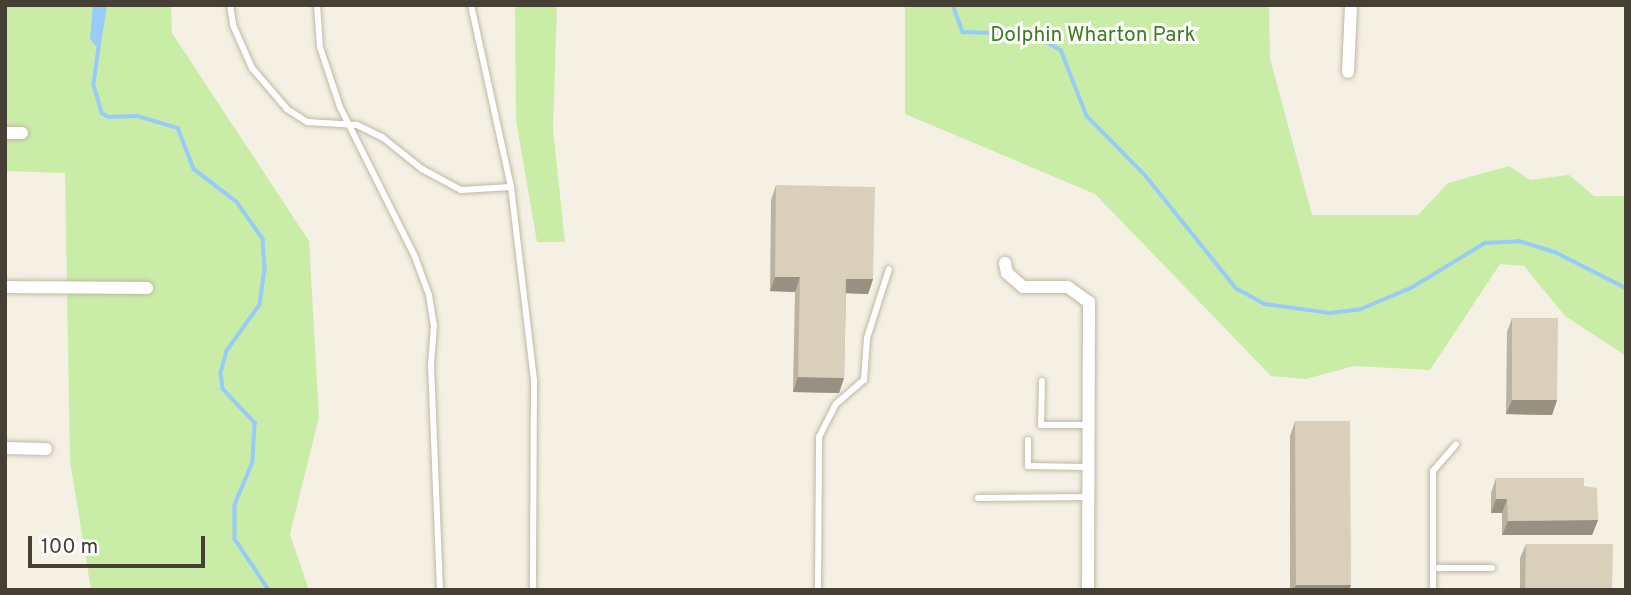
<!DOCTYPE html>
<html>
<head>
<meta charset="utf-8">
<style>
  body { margin:0 }
  #map { position:relative; width:1631px; height:595px; overflow:hidden; background:#f4f0e3; font-family:Overpass,sans-serif }
  div>[style] { position:absolute }
  [style*='--x'] { left:calc(var(--x)*1px); top:calc(var(--y)*1px); width:calc(var(--w)*1px); rotate:calc(var(--a)*1deg) }
  .green>* { inset:0; background:#c9eda7 }
  .water>* { inset:0; background:#98cbf8 }
  .stream>* { height:3.5px; margin:-1.75px; padding:0 1.75px; transform-origin:1.75px; border-radius:1.75px; background:#98cbf8 }
  .roads { filter:drop-shadow(0 0 2px #c0b8a5) drop-shadow(0 0 2px #c0b8a5) }
  .service>* { height:6px; margin:-3px; padding:0 3px; transform-origin:3px; border-radius:3px; background:#fff }
  .minor>* { height:12px; margin:-6px; padding:0 6px; transform-origin:6px; border-radius:6px; background:#fff }
  .wall>* { inset:0; background:#bbb2a0 }
  .shaded-wall>* { inset:0; background:#989182 }
  .building>* { inset:0; background:#d9cfba }
  span { translate:-50% -50%; white-space:nowrap; text-align:center; line-height:1.15; -webkit-text-stroke:6px #fff; paint-order:stroke }
  .park-label { font-size:21px; color:#3e7d20 }
  .frame { position:absolute; inset:0; border:7px solid #463f33; pointer-events:none }
  .scale { position:absolute; left:28px; top:536px; width:177px; height:32px; box-sizing:border-box; border:4px solid #463f33; border-top:0; padding-left:9px; font-size:21px; line-height:24px; white-space:nowrap; color:#463f33; -webkit-text-stroke:5px #fff; paint-order:stroke }
</style>
</head>
<body>
<div id="map">
  <div class="green">
    <div style="clip-path:polygon(5px 5px,171px 5px,172px 33px,309px 241px,319px 417px,290px 534px,309px 590px,91px 590px,70px 461px,65px 173px,5px 171px)"></div>
    <div style="clip-path:polygon(515px 5px,557px 5px,553px 130px,565px 242px,537px 242px,516px 120px)"></div>
    <div style="clip-path:polygon(905px 5px,1269px 5px,1270px 58px,1312px 215px,1418px 215px,1448px 183px,1509px 166px,1530px 180px,1569px 175px,1594px 196px,1626px 196px,1626px 356px,1565px 316px,1524px 266px,1500px 264px,1430px 370px,1354px 366px,1306px 379px,1271px 376px,1095px 194px,905px 114px)"></div>
  </div>
  <div class="water">
    <div style="clip-path:polygon(93px 5px,107px 5px,100px 51px,90px 39px)"></div>
  </div>
  <div class="stream">
    <div style="--x:953;--y:5;--w:29;--a:70"></div>
    <div style="--x:963;--y:32;--w:69;--a:1.7"></div>
    <div style="--x:1032;--y:34;--w:33;--a:29"></div>
    <div style="--x:1061;--y:50;--w:71;--a:68.5"></div>
    <div style="--x:1087;--y:116;--w:84;--a:45.5"></div>
    <div style="--x:1146;--y:176;--w:144;--a:51.2"></div>
    <div style="--x:1236;--y:288;--w:33;--a:29"></div>
    <div style="--x:1265;--y:304;--w:66;--a:7.9"></div>
    <div style="--x:1330;--y:313;--w:31;--a:-7"></div>
    <div style="--x:1361;--y:309;--w:54;--a:-22.8"></div>
    <div style="--x:1411;--y:288;--w:87;--a:-31.3"></div>
    <div style="--x:1485;--y:243;--w:34;--a:-3"></div>
    <div style="--x:1519;--y:241;--w:38;--a:17"></div>
    <div style="--x:1555;--y:252;--w:80;--a:26.9"></div>
    <div style="--x:99;--y:48;--w:37;--a:98"></div>
    <div style="--x:94;--y:85;--w:29;--a:74"></div>
    <div style="--x:102;--y:113;--w:8;--a:30"></div>
    <div style="--x:109;--y:117;--w:28;--a:-2"></div>
    <div style="--x:137;--y:116;--w:43;--a:16.3"></div>
    <div style="--x:178;--y:128;--w:44;--a:68.7"></div>
    <div style="--x:194;--y:169;--w:54;--a:37.5"></div>
    <div style="--x:237;--y:202;--w:45;--a:54.9"></div>
    <div style="--x:263;--y:239;--w:30;--a:86"></div>
    <div style="--x:265;--y:269;--w:36;--a:98"></div>
    <div style="--x:260;--y:305;--w:57;--a:125.7"></div>
    <div style="--x:227;--y:351;--w:24;--a:105"></div>
    <div style="--x:221;--y:374;--w:15;--a:82"></div>
    <div style="--x:223;--y:389;--w:47;--a:46.7"></div>
    <div style="--x:255;--y:423;--w:39;--a:93"></div>
    <div style="--x:253;--y:462;--w:47;--a:112.7"></div>
    <div style="--x:235;--y:505;--w:34;--a:90"></div>
    <div style="--x:235;--y:539;--w:61;--a:56.3"></div>
  </div>
  <div class="roads">
    <div class="service">
      <div style="--x:230;--y:5;--w:20;--a:81"></div>
      <div style="--x:233;--y:25;--w:47;--a:66.2"></div>
      <div style="--x:252;--y:68;--w:54;--a:49.5"></div>
      <div style="--x:287;--y:109;--w:24;--a:33"></div>
      <div style="--x:307;--y:122;--w:50;--a:3.4"></div>
      <div style="--x:357;--y:125;--w:28;--a:26"></div>
      <div style="--x:382;--y:137;--w:51;--a:38.7"></div>
      <div style="--x:422;--y:169;--w:44;--a:28.3"></div>
      <div style="--x:461;--y:190;--w:50;--a:-3.4"></div>
      <div style="--x:317;--y:5;--w:42;--a:85.9"></div>
      <div style="--x:320;--y:47;--w:63;--a:71.6"></div>
      <div style="--x:340;--y:107;--w:168;--a:63.4"></div>
      <div style="--x:415;--y:257;--w:40;--a:69.8"></div>
      <div style="--x:429;--y:295;--w:30;--a:81"></div>
      <div style="--x:434;--y:325;--w:40;--a:94.3"></div>
      <div style="--x:431;--y:365;--w:225;--a:87.7"></div>
      <div style="--x:471;--y:5;--w:186;--a:77.6"></div>
      <div style="--x:511;--y:187;--w:195;--a:83.2"></div>
      <div style="--x:534;--y:381;--w:209;--a:90.3"></div>
      <div style="--x:1042;--y:381;--w:44;--a:91.3"></div>
      <div style="--x:1041;--y:425;--w:47;--a:0"></div>
      <div style="--x:1028;--y:440;--w:26;--a:90"></div>
      <div style="--x:1028;--y:466;--w:59;--a:1"></div>
      <div style="--x:978;--y:498;--w:111;--a:-0.5"></div>
      <div style="--x:1433;--y:568;--w:59;--a:0"></div>
      <div style="--x:818;--y:590;--w:153;--a:-89.6"></div>
      <div style="--x:819;--y:437;--w:37;--a:-63"></div>
      <div style="--x:836;--y:404;--w:37;--a:-41"></div>
      <div style="--x:864;--y:380;--w:42;--a:-85.9"></div>
      <div style="--x:867;--y:338;--w:72;--a:-72.3"></div>
      <div style="--x:1433;--y:590;--w:119;--a:-90"></div>
      <div style="--x:1433;--y:471;--w:35;--a:-49"></div>
    </div>
    <div class="minor">
      <div style="--x:1348;--y:72;--w:67;--a:-87.4"></div>
      <div style="--x:5;--y:133;--w:17;--a:0"></div>
      <div style="--x:1005;--y:263;--w:10;--a:79"></div>
      <div style="--x:1007;--y:273;--w:21;--a:41"></div>
      <div style="--x:1023;--y:287;--w:45;--a:0"></div>
      <div style="--x:1068;--y:287;--w:26;--a:36"></div>
      <div style="--x:1089;--y:302;--w:288;--a:90.2"></div>
      <div style="--x:5;--y:287;--w:142;--a:0.4"></div>
      <div style="--x:5;--y:448;--w:41;--a:1.4"></div>
    </div>
  </div>
  <div class="wall">
    <div style="clip-path:polygon(776px 185px,873px 279px,868px 294px,846px 293px,844px 378px,839px 393px,793px 392px,795px 292px,770px 291px,771px 200px)"></div>
    <div style="clip-path:polygon(1512px 318px,1557px 400px,1552px 415px,1506px 414px,1507px 332px)"></div>
    <div style="clip-path:polygon(1295px 421px,1351px 585px,1349px 590px,1290px 590px,1290px 436px)"></div>
    <div style="clip-path:polygon(1496px 478px,1584px 486px,1598px 520px,1592px 535px,1502px 535px,1502px 513px,1491px 513px,1491px 493px)"></div>
    <div style="clip-path:polygon(1526px 544px,1612px 590px,1520px 590px,1520px 558px)"></div>
  </div>
  <div class="shaded-wall">
    <div style="clip-path:polygon(775px 277px,800px 277px,795px 292px,770px 291px)"></div>
    <div style="clip-path:polygon(846px 279px,873px 279px,868px 294px,841px 293px)"></div>
    <div style="clip-path:polygon(798px 377px,844px 378px,839px 393px,793px 392px)"></div>
    <div style="clip-path:polygon(1512px 400px,1557px 400px,1552px 415px,1506px 414px)"></div>
    <div style="clip-path:polygon(1496px 499px,1507px 499px,1502px 513px,1491px 513px)"></div>
    <div style="clip-path:polygon(1598px 520px,1592px 535px,1502px 535px,1508px 521px)"></div>
    <div style="clip-path:polygon(1296px 585px,1351px 585px,1349px 590px,1294px 590px)"></div>
  </div>
  <div class="building">
    <div style="clip-path:polygon(776px 185px,875px 187px,873px 279px,846px 279px,844px 378px,798px 377px,800px 277px,775px 277px)"></div>
    <div style="clip-path:polygon(1512px 318px,1558px 318px,1557px 400px,1512px 400px)"></div>
    <div style="clip-path:polygon(1295px 421px,1350px 421px,1351px 585px,1296px 585px)"></div>
    <div style="clip-path:polygon(1496px 478px,1584px 478px,1584px 486px,1597px 488px,1598px 520px,1508px 521px,1507px 499px,1496px 499px)"></div>
    <div style="clip-path:polygon(1526px 544px,1613px 544px,1612px 590px,1525px 590px)"></div>
  </div>
  <div class="park-label">
    <span style="left:1093px;top:36px">Dolphin Wharton Park</span>
  </div>
  <div class="frame"></div>
  <div class="scale">100 m</div>
</div>
</body>
</html>
